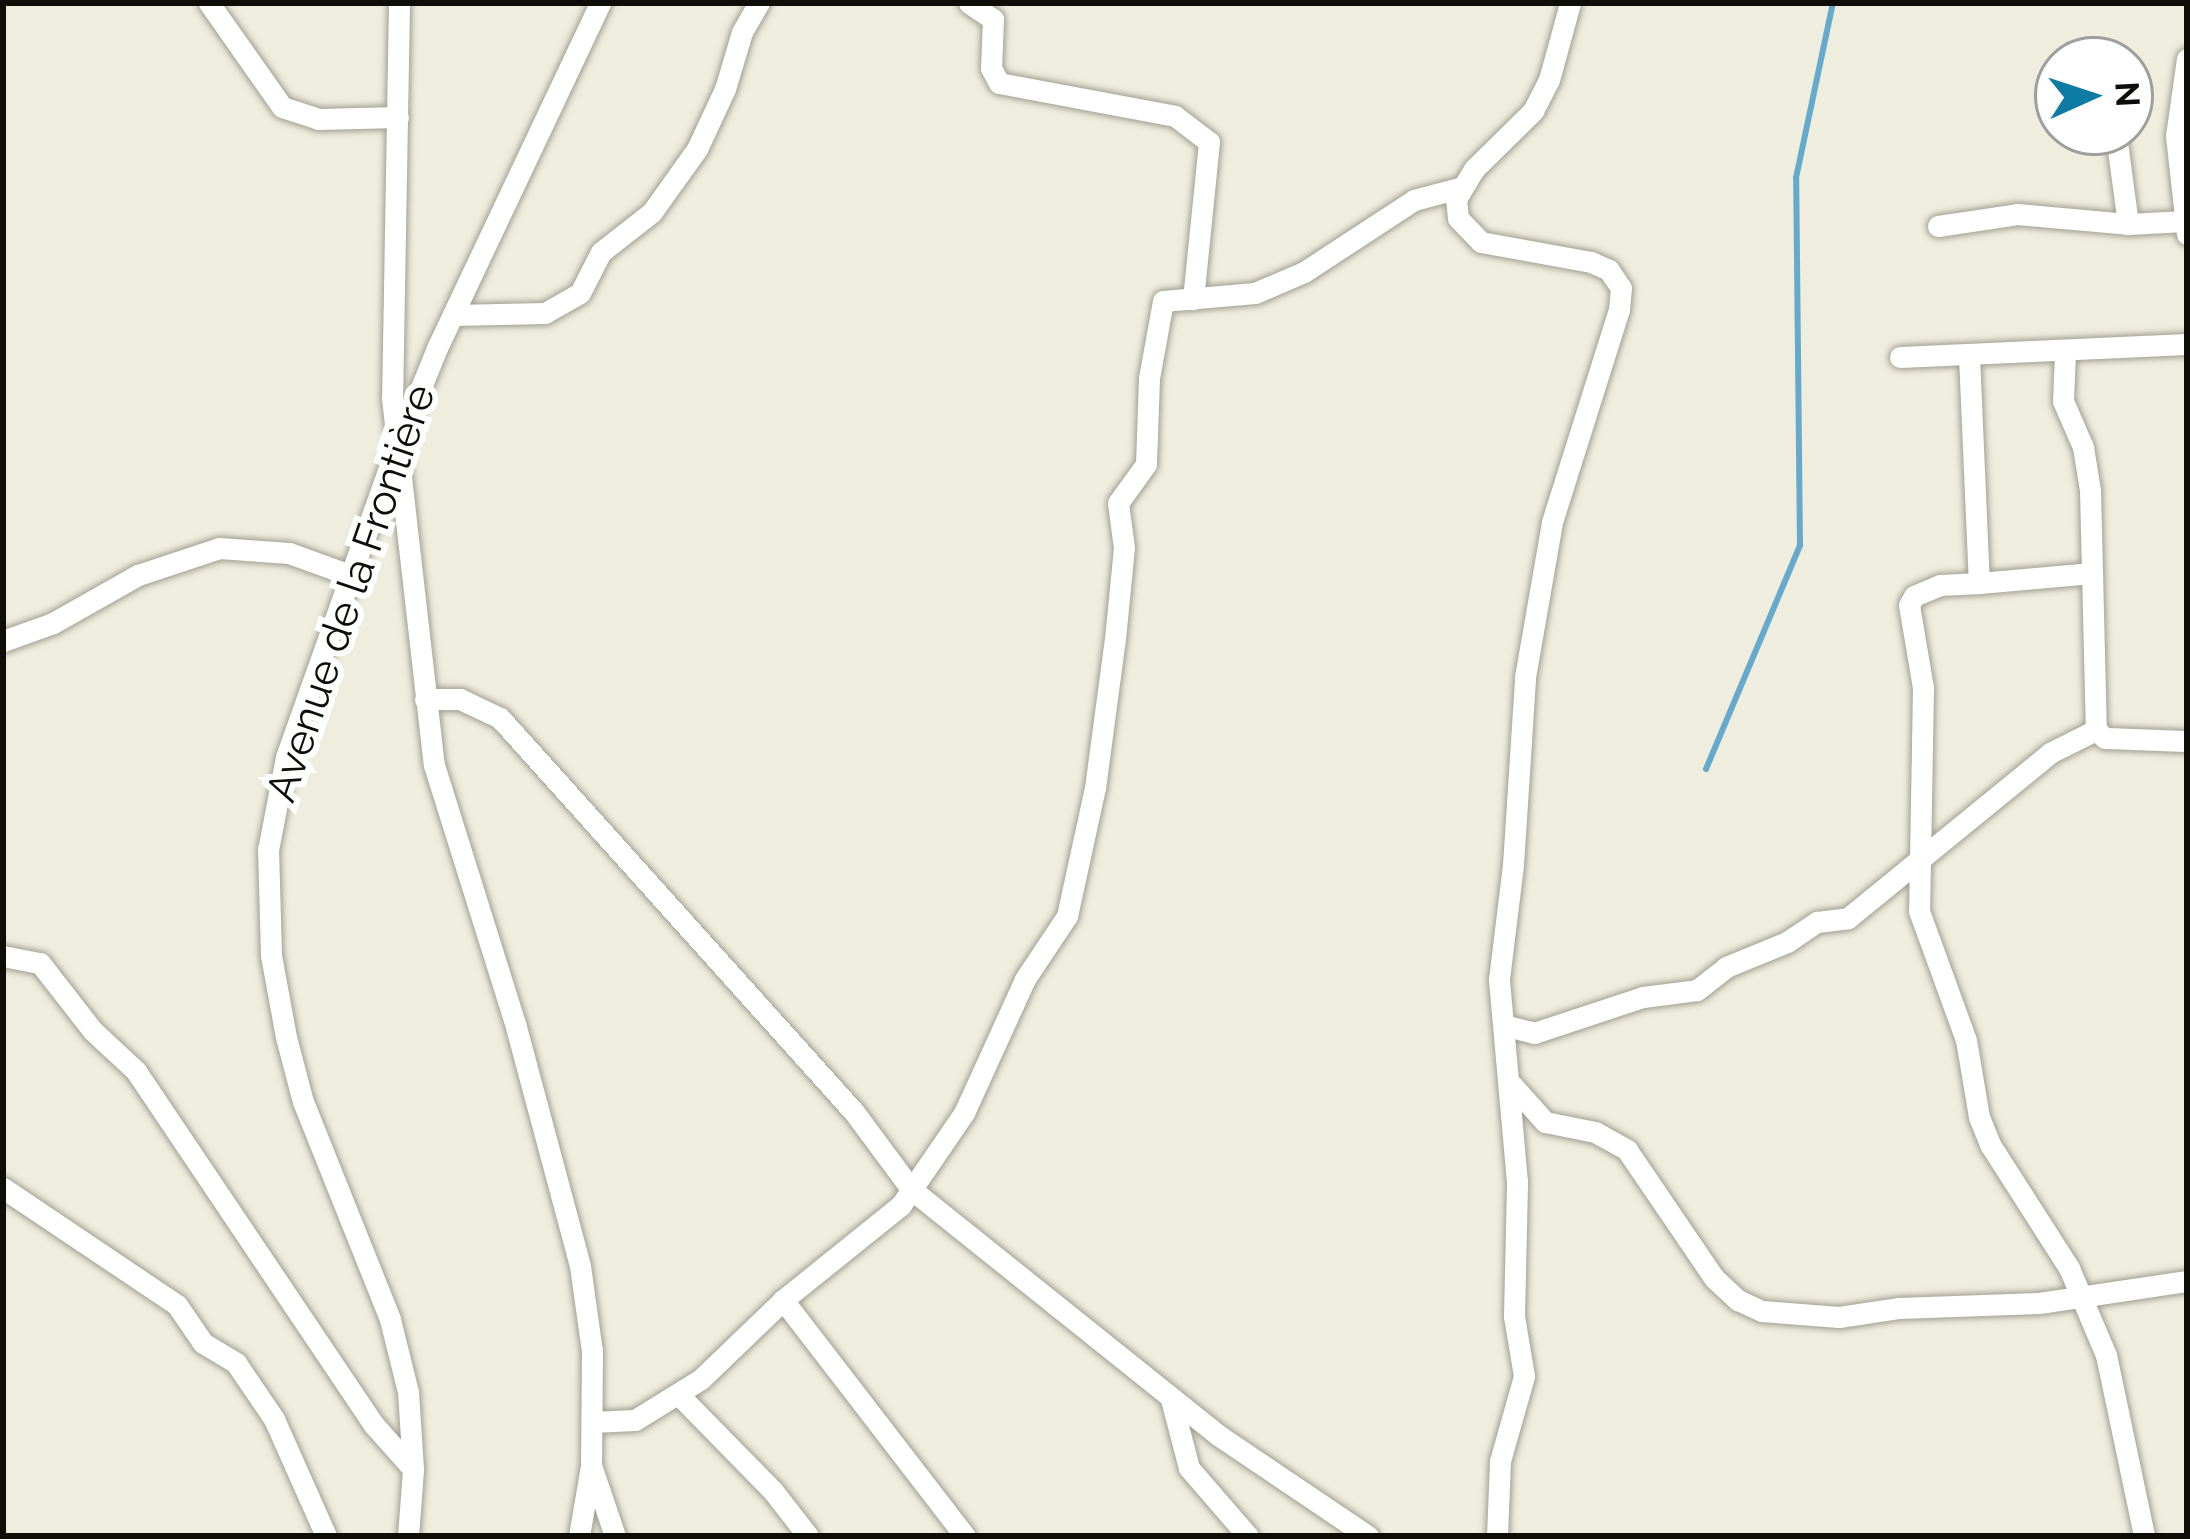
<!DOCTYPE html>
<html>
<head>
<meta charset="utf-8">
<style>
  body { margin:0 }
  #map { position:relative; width:2190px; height:1539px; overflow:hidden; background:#efedde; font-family:Raleway,sans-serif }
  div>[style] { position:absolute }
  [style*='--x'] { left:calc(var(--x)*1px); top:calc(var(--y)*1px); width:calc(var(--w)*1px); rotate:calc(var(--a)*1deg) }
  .stream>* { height:6px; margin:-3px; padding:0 3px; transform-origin:3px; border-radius:3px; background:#65aacd }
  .roads { filter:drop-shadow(0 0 3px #a2a092) drop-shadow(0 0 3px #a2a092) }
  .minor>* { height:21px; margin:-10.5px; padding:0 10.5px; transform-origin:10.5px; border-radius:10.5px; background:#fff }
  span { translate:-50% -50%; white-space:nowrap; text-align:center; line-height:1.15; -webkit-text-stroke:12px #fff; paint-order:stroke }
  .street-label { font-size:42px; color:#0e0d08 }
  .frame { position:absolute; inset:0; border:6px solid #0e0d08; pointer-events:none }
  .north { position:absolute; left:2034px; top:36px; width:120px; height:120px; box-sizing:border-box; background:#fff; border:3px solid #9f9e9c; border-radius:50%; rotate:87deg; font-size:33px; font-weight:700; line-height:48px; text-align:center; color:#0e0d08 }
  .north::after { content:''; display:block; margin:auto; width:42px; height:54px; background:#0e7ba4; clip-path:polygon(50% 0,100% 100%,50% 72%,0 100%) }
</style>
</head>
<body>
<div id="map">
  <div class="stream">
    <div style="--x:1706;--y:769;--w:243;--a:-67.2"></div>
    <div style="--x:1800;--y:545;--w:367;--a:-90.6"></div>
    <div style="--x:1796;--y:178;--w:179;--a:-78.1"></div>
  </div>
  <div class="roads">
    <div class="minor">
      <div style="--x:209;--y:3;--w:127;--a:54.9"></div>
      <div style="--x:282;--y:107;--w:38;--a:18"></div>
      <div style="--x:318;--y:119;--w:80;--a:-1.4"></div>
      <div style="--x:399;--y:3;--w:395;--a:91"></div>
      <div style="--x:392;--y:398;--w:369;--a:83.5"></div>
      <div style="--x:434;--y:765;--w:275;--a:72.6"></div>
      <div style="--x:516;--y:1027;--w:247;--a:75"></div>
      <div style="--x:580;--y:1266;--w:86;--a:82"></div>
      <div style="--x:592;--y:1351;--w:114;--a:90.5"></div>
      <div style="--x:591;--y:1465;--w:75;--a:71.3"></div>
      <div style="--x:969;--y:3;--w:29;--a:34"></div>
      <div style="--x:993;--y:19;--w:49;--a:92.3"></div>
      <div style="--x:991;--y:68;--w:17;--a:62"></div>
      <div style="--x:999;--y:83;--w:179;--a:10.6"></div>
      <div style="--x:1175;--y:116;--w:43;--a:37.4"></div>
      <div style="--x:1209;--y:142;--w:158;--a:95.8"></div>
      <div style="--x:2116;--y:135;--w:90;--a:82.3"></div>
      <div style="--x:1938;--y:226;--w:80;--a:-8.6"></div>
      <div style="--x:2017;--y:214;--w:111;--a:5.1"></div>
      <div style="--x:2128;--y:224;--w:57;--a:-3"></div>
      <div style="--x:2187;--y:234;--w:99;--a:-96.4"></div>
      <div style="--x:2176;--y:136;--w:78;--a:-81.9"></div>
      <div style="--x:453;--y:315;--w:92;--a:-1.2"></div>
      <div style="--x:545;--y:313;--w:40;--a:-29.7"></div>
      <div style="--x:580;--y:293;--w:46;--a:-62.9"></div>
      <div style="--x:601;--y:252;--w:65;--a:-38.1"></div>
      <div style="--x:652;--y:212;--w:77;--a:-54.5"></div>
      <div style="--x:697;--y:149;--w:66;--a:-65"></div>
      <div style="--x:725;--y:89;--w:59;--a:-73.4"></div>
      <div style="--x:742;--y:32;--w:34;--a:-60"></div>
      <div style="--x:2065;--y:353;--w:48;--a:92.4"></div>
      <div style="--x:2063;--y:401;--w:50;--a:66.5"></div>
      <div style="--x:2083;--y:447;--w:44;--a:80.8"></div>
      <div style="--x:2090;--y:490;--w:240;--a:88.6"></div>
      <div style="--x:2096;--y:730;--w:12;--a:42"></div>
      <div style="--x:2105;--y:738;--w:82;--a:2.1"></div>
      <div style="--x:1969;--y:356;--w:227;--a:87.5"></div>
      <div style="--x:1979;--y:583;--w:39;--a:177"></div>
      <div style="--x:1940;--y:585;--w:28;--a:157"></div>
      <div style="--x:1914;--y:596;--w:10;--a:119"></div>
      <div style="--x:1909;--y:605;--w:84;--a:80.4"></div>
      <div style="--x:1923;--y:688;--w:223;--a:91"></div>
      <div style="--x:1919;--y:911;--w:137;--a:70"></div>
      <div style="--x:1966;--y:1040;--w:78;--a:80.4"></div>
      <div style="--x:1979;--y:1117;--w:31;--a:68"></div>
      <div style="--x:1991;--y:1146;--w:145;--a:57.4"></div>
      <div style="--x:2069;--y:1268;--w:95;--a:67"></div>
      <div style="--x:2106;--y:1355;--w:185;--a:78.1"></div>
      <div style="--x:1900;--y:357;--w:287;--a:-2.6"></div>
      <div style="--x:1979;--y:583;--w:111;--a:-5.1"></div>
      <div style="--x:3;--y:641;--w:53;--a:-19.8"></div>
      <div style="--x:53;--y:623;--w:98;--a:-29.5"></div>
      <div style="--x:138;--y:575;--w:85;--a:-18.4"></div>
      <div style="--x:219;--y:548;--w:70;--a:4.1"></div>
      <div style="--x:289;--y:553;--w:65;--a:19.8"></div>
      <div style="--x:425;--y:699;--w:35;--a:0"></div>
      <div style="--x:460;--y:699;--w:44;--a:25.4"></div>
      <div style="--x:500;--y:718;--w:530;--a:48.06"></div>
      <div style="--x:854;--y:1112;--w:96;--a:53.5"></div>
      <div style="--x:911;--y:1189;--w:393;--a:38.7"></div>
      <div style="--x:1218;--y:1435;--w:181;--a:34"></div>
      <div style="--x:3;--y:956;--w:38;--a:11"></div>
      <div style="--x:40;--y:963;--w:86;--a:52.1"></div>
      <div style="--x:93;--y:1031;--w:59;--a:42.9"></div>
      <div style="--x:136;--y:1071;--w:427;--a:56.1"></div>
      <div style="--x:374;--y:1425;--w:59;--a:48.4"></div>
      <div style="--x:1503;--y:1025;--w:32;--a:14"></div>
      <div style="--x:1534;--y:1033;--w:115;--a:-18.3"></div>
      <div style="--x:1643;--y:997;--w:54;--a:-7.4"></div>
      <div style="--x:1697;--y:990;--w:37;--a:-38"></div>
      <div style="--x:1726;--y:967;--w:66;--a:-22.3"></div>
      <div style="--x:1787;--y:942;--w:36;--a:-34"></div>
      <div style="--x:1817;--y:922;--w:31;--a:-7"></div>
      <div style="--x:1848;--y:918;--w:261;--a:-39.2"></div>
      <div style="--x:2050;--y:753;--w:51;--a:-26.6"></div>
      <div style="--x:1512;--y:1085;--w:50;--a:48.3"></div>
      <div style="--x:1545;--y:1122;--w:51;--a:11.3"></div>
      <div style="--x:1595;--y:1132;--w:37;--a:29"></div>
      <div style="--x:1627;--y:1150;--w:155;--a:55.8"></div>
      <div style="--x:1714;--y:1278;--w:33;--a:43"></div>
      <div style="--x:1738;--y:1300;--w:26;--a:25"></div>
      <div style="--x:1762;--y:1311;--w:77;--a:4.5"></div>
      <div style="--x:1839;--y:1317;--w:61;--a:-8.5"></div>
      <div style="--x:1899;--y:1308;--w:140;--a:-2"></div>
      <div style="--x:2039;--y:1303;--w:150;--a:-8.5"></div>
      <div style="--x:3;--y:1188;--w:210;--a:33.9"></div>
      <div style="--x:177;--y:1305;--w:46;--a:55.6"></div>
      <div style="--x:203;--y:1343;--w:39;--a:31"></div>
      <div style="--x:236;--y:1363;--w:68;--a:55.8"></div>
      <div style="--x:274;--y:1419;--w:128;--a:66"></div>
      <div style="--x:783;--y:1300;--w:298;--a:52.4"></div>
      <div style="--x:678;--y:1394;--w:136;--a:45.6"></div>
      <div style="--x:773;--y:1491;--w:57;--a:52.1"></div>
      <div style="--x:1171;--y:1399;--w:71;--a:75.4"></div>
      <div style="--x:1189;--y:1468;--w:90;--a:49.1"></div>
      <div style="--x:592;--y:1422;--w:43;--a:-2.7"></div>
      <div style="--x:635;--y:1420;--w:78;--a:-31.8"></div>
      <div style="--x:701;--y:1379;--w:114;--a:-43.9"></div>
      <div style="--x:783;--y:1300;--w:151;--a:-38.8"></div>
      <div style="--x:901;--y:1205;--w:112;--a:-55.6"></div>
      <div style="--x:964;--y:1113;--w:147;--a:-65.5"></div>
      <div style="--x:1025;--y:979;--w:76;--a:-56.3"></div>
      <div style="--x:1067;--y:916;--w:131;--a:-77.7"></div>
      <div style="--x:1095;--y:788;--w:150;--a:-82.4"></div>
      <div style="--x:1115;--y:639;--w:91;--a:-84.4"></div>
      <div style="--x:1124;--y:548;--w:45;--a:-97.6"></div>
      <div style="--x:1118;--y:503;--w:48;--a:-54.3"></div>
      <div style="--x:1146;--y:464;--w:86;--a:-88"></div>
      <div style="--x:1149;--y:378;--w:78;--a:-79.7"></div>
      <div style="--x:1163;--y:301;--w:92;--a:-5"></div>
      <div style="--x:1255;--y:293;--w:53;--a:-23.2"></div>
      <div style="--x:1304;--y:272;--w:131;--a:-33.2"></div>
      <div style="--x:1414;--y:200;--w:47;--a:-14.9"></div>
      <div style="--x:408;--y:1536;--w:67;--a:-85.7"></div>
      <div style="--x:413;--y:1469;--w:77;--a:-93.7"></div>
      <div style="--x:408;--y:1392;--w:75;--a:-103.9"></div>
      <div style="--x:390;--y:1319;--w:234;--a:-111.8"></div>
      <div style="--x:303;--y:1102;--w:67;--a:-104.7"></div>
      <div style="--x:286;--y:1037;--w:83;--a:-100.4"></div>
      <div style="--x:271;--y:955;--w:105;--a:-91.6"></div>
      <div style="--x:268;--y:850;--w:95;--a:-79"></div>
      <div style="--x:286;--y:757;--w:322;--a:-70.4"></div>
      <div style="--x:394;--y:454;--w:114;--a:-67.9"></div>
      <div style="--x:437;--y:348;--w:382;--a:-64.7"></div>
      <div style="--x:579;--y:1536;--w:71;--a:-80.3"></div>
      <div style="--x:1497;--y:1536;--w:75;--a:-87.7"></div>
      <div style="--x:1500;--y:1461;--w:88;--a:-74.2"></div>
      <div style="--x:1524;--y:1376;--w:61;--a:-99.5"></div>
      <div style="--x:1514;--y:1316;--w:134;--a:-88.7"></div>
      <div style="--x:1517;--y:1182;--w:204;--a:-95.1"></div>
      <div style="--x:1499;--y:979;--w:115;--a:-83"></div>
      <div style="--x:1513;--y:865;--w:188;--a:-86.3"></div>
      <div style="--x:1525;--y:677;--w:157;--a:-80.1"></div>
      <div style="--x:1552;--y:522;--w:222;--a:-72.5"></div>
      <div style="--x:1619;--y:310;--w:22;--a:-85"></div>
      <div style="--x:1621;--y:288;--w:22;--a:-124"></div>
      <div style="--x:1609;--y:270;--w:20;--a:-156"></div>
      <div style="--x:1591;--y:262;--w:112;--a:-169.7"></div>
      <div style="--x:1481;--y:242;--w:33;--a:-134"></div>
      <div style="--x:1458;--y:218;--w:19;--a:-96"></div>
      <div style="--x:1456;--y:199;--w:35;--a:-59"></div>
      <div style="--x:1474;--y:169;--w:83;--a:-44.5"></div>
      <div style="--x:1533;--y:111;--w:35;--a:-63"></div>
      <div style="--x:1549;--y:80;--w:80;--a:-74.7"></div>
    </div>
  </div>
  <div class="street-label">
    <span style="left:351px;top:593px;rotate:-71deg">Avenue de la Frontière</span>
  </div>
  <div class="frame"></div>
  <div class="north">N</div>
</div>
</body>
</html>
